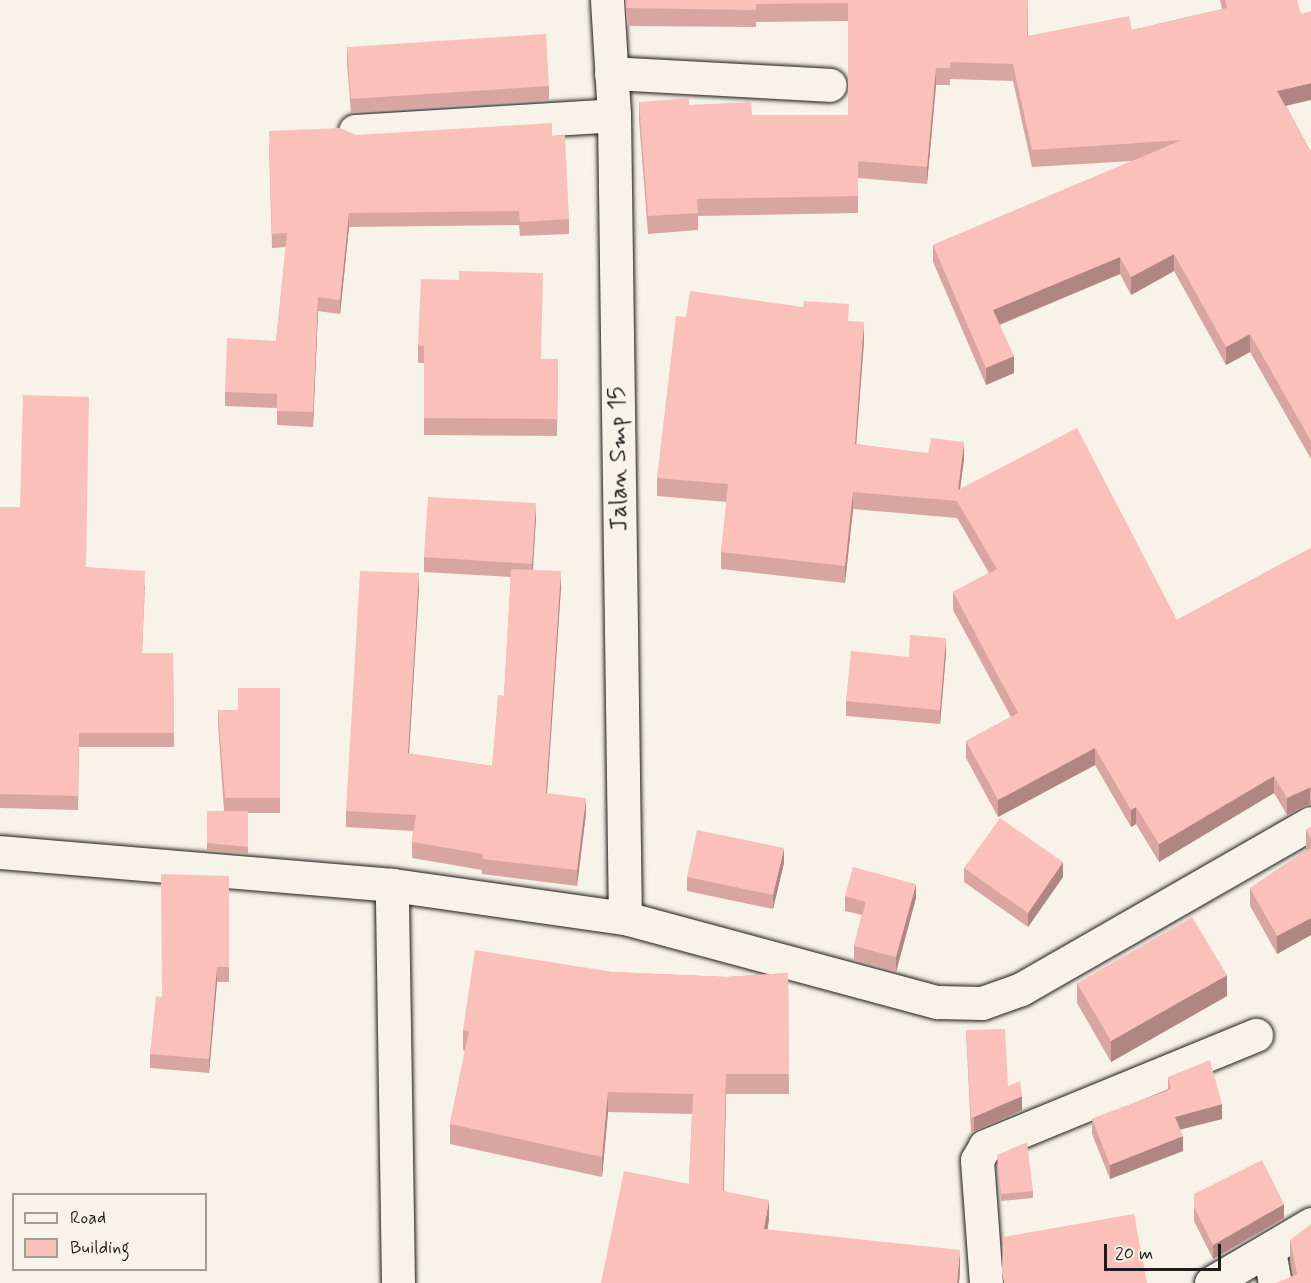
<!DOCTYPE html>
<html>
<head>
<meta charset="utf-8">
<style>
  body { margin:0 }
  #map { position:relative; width:1311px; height:1283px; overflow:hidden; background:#f7f3e8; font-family:Mynerve,sans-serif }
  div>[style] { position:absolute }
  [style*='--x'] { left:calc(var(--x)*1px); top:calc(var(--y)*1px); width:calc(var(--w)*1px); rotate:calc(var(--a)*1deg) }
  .roads { filter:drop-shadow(0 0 2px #1c1c1c) drop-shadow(0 0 2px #1c1c1c) }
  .street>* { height:33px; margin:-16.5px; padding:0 16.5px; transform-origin:16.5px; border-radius:16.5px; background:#f7f3e8 }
  .wall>* { inset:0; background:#d9a5a1 }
  .shaded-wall>* { inset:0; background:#b08683 }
  .building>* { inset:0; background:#fcc0bb }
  span { translate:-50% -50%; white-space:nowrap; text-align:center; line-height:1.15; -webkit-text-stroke:6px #f7f3e8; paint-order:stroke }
  .street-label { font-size:24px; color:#1c1c1c }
  .legend { position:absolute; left:12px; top:1193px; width:195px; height:78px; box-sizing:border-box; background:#f7f3e8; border:2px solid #9f9d96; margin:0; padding:8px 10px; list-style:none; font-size:18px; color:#1c1c1c }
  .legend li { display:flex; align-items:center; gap:12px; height:30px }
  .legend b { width:30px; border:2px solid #9f9d96 }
  .scale { position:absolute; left:1104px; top:1244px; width:117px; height:27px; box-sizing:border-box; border:3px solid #1c1c1c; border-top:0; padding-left:8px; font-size:18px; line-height:21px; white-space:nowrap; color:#1c1c1c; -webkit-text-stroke:4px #f7f3e8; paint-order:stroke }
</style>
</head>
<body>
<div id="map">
  <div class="roads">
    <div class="street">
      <div style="--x:607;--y:0;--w:115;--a:86.5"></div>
      <div style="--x:614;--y:115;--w:803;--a:89.22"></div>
      <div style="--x:611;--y:73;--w:219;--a:3.1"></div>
      <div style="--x:355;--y:131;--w:259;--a:-3.5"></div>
      <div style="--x:0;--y:852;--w:393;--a:4.8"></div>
      <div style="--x:1269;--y:1250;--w:34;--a:80"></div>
      <div style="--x:398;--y:1283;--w:398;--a:-90.9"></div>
      <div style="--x:392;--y:885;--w:235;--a:8.1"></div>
      <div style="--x:625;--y:918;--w:323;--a:15.1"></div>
      <div style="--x:937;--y:1002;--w:45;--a:1.3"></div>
      <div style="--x:982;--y:1003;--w:41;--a:-19.7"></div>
      <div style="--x:1021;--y:989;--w:334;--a:-29.8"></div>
      <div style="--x:986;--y:1283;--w:123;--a:-94.2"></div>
      <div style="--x:977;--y:1160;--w:16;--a:-60"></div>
      <div style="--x:985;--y:1146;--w:293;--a:-22.3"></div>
      <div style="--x:1211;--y:1283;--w:116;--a:-30.5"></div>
    </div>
  </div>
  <div class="wall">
    <div style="clip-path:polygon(625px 0,1028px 0,1028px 36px,1132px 30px,1222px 9px,1220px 0,1297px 0,1286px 106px,1311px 152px,1311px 459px,1250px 352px,1226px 365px,1174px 271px,1131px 295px,1120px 274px,1000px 325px,1014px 373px,986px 385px,933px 262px,933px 245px,1132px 161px,1032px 167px,1013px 81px,950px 79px,950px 85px,936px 85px,927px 184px,858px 178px,858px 213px,698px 216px,698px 230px,648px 234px,639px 120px,639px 102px,689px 105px,752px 115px,848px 115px,848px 21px,756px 22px,756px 27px,627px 26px)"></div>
    <div style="clip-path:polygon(347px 47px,549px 86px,549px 100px,351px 113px,347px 62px)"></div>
    <div style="clip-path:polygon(356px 135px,552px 136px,569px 219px,569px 234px,520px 236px,519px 225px,349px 227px,340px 314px,318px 311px,313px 427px,277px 425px,277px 408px,225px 406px,225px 392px,276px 341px,286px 247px,272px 248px,269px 145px)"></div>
    <div style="clip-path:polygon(686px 317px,849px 321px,864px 340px,856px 444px,964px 459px,960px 489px,1177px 620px,1311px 548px,1311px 804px,1287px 815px,1274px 793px,1159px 862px,1136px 824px,1131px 827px,1095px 765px,998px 817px,966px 758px,966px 741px,1011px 717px,953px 610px,953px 592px,989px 573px,957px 518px,853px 509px,845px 583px,721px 569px,721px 552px,727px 502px,657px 496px,657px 478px)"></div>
    <div style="clip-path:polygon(418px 345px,542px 359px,558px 359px,557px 436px,424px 435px,424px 363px,418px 363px)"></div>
    <div style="clip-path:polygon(0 507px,86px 567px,145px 585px,142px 653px,173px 653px,174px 747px,79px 747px,78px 810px,0 808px)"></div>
    <div style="clip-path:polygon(536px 517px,533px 570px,561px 587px,547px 793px,586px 813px,577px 886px,482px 874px,482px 870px,412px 858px,412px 842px,413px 831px,346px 827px,346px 811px,419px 588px,409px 754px,492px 766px,504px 696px,511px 577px,424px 572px,424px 557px)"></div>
    <div style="clip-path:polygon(946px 653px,940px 724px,846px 716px,846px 701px,909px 657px)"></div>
    <div style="clip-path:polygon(280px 688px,280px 813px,248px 813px,248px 854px,207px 851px,207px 811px,224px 811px,218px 724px,218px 710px,238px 710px)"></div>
    <div style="clip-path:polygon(1311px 827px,1311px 935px,1277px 954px,1250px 906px,1250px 888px,1307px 850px,1306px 848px,1306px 830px)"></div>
    <div style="clip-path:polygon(784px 863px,773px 909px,687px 891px,687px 877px)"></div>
    <div style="clip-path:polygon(964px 868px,1063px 877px,1028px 927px,964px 882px)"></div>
    <div style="clip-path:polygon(229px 876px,229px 982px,217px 982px,209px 1073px,150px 1068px,150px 1054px,162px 997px)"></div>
    <div style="clip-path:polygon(845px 896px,916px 898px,896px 972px,854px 960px,854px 946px,862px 915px,845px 911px)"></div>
    <div style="clip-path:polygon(613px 972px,726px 977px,788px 973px,789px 1094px,726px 1094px,724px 1191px,769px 1220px,767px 1230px,960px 1270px,959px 1283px,601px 1283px,689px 1184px,692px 1114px,608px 1112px,602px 1177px,450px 1144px,450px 1124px,465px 1051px,463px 1050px,463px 1030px)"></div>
    <div style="clip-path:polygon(1077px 983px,1227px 996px,1111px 1062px,1077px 1003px)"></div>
    <div style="clip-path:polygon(966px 1030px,1008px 1086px,1022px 1110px,974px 1132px,971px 1132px)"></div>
    <div style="clip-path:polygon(1168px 1077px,1222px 1119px,1180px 1129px,1183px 1151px,1110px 1179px,1092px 1134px,1092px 1119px,1168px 1090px)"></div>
    <div style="clip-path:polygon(997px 1155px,1033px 1191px,1033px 1198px,1001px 1201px)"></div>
    <div style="clip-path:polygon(1194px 1194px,1284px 1218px,1213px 1259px,1194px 1221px)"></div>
    <div style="clip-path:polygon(1290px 1240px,1311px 1283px,1293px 1275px,1290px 1258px)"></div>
  </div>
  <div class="shaded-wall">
    <div style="clip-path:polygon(936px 68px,936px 85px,927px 184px,927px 167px)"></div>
    <div style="clip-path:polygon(1311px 83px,1311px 100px,1277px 108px,1277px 91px)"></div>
    <div style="clip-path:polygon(349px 213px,349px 227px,340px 314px,340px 300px)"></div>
    <div style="clip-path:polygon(1174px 254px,1174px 271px,1131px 295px,1131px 277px)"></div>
    <div style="clip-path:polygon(1120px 257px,1120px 274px,993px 327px,993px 310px)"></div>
    <div style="clip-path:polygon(318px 297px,318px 311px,313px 427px,313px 412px)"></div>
    <div style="clip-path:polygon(864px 322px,864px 340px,855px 461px,855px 444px)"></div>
    <div style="clip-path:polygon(1250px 334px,1250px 352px,1226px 365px,1226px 347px)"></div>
    <div style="clip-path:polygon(1014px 356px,1014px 373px,986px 385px,986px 368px)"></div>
    <div style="clip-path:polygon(964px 442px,964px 459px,958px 504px,958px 490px)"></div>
    <div style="clip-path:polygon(853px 492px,853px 509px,845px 583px,845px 566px)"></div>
    <div style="clip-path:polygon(536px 503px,536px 517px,532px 578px,532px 564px)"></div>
    <div style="clip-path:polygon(561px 571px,561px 587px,546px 808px,546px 793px)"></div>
    <div style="clip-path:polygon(419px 573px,419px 588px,408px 769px,408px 753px)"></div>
    <div style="clip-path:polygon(946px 638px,946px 653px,940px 724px,940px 710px)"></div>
    <div style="clip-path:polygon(1095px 748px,1095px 765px,998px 817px,998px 800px)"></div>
    <div style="clip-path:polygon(1274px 776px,1274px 793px,1159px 862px,1159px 844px)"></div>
    <div style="clip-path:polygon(1310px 787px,1310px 804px,1287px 815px,1287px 798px)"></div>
    <div style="clip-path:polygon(586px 798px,586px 813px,577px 886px,577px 870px)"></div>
    <div style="clip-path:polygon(1136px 807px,1136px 824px,1131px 827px,1131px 810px)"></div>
    <div style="clip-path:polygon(784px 848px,784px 863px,773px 909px,773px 895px)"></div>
    <div style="clip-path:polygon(1063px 862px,1063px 877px,1028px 927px,1028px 913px)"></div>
    <div style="clip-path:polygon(916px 884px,916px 898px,896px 972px,896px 957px)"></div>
    <div style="clip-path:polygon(1311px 918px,1311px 935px,1277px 954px,1277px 936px)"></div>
    <div style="clip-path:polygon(217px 967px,217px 982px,209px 1073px,209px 1059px)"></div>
    <div style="clip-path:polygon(1227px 975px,1227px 996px,1111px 1062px,1111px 1041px)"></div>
    <div style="clip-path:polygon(726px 1074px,726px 1094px,723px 1211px,723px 1191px)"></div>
    <div style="clip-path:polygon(608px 1092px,608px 1112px,602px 1177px,602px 1157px)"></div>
    <div style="clip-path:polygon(1022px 1096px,1022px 1110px,974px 1132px,974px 1117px)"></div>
    <div style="clip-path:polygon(1222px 1104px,1222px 1119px,1175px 1131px,1175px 1117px)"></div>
    <div style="clip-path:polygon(1183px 1136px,1183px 1151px,1110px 1179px,1110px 1165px)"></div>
    <div style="clip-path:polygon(769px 1200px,769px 1220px,764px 1249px,764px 1229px)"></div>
    <div style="clip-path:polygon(1284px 1204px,1284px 1218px,1213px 1259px,1213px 1245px)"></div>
    <div style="clip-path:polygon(960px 1250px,960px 1270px,959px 1283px,957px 1283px)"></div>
  </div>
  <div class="building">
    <div style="clip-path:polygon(627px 0,1028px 0,1027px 36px,1129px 16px,1132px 30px,1227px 8px,1225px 0,1297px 0,1301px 14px,1311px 11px,1311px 83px,1277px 91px,1311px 152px,1311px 441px,1250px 334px,1226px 347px,1174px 254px,1131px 277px,1120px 257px,993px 310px,1014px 356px,986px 368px,933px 245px,1182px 140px,1032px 150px,1013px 64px,950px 62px,950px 68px,936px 68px,927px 167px,858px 161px,858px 196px,697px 199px,698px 213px,648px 216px,639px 102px,689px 98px,689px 105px,751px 102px,752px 115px,848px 115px,848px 3px,756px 4px,756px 10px,627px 8px)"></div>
    <div style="clip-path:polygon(546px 34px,549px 86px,351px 99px,347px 47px)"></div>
    <div style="clip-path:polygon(552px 123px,552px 136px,565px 135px,569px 219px,520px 222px,519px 211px,349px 213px,340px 300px,318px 297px,313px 412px,277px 411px,277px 394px,225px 392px,227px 338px,276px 341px,287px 233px,272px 234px,269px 131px,340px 128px,356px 135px)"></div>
    <div style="clip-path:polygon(459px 271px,543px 273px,541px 359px,558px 359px,557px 419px,424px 418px,424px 346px,418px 345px,421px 279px,459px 280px)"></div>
    <div style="clip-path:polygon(690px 291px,803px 307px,804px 301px,849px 304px,848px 321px,864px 322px,855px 444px,928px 453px,931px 438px,964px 442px,958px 490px,1077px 428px,1177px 620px,1311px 548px,1311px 787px,1287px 798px,1274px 776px,1159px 844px,1136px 807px,1131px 810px,1095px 748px,998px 800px,966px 741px,1018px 713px,953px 592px,997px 569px,957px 501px,853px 492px,845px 566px,721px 552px,728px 484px,657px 478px,676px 316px,686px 317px)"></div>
    <div style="clip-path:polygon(23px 395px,89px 397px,86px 567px,145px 571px,142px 653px,173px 653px,174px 733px,79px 733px,78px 796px,0 794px,0 507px,20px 507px)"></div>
    <div style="clip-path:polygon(428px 497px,536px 503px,532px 564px,424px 557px)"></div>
    <div style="clip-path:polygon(511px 569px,561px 571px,546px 793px,586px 798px,577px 870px,482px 859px,483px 854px,412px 842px,416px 815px,346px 811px,360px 571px,419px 573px,408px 753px,492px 766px,498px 695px,504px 696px)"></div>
    <div style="clip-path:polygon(910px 635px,946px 638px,940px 710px,846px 701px,851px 651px,909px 657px)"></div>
    <div style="clip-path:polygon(238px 688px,280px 688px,280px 798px,225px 798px,218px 710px,238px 710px)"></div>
    <div style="clip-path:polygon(207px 811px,248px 811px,248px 847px,207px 843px)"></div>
    <div style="clip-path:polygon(1000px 818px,1063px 862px,1028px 913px,964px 868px)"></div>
    <div style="clip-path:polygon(1311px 827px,1311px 839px,1306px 830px)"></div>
    <div style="clip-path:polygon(697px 830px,784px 848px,773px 895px,687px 877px)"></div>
    <div style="clip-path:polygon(1311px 848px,1311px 918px,1277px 936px,1250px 888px)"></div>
    <div style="clip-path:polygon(853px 867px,916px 884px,896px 957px,854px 946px,866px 902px,845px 896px)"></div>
    <div style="clip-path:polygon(161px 874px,229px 876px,229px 967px,217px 967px,209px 1059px,150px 1054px,156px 996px,162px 997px)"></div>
    <div style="clip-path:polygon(1192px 917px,1227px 975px,1111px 1041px,1077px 983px)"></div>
    <div style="clip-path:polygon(475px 950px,613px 972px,726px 977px,788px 973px,789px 1074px,726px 1074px,723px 1191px,769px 1200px,764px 1229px,960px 1250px,957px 1283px,601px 1283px,624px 1171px,689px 1184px,693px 1094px,608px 1092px,602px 1157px,450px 1124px,469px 1031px,463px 1030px)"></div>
    <div style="clip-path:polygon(1005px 1029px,1008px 1086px,1020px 1081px,1022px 1096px,974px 1117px,971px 1118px,966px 1030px)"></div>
    <div style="clip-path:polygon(1210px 1060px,1222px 1104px,1175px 1117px,1183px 1136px,1110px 1165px,1092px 1119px,1171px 1089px,1168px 1077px)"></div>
    <div style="clip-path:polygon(1027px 1142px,1033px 1191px,1001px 1194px,997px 1155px)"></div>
    <div style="clip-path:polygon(1262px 1160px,1284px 1204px,1213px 1245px,1194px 1207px,1194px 1194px)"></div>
    <div style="clip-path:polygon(1134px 1214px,1147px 1283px,1004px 1283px,1002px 1272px,1003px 1237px)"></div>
    <div style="clip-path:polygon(1311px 1224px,1311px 1283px,1276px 1283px,1297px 1274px,1290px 1240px)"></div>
  </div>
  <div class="street-label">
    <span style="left:619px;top:459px;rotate:-91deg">Jalan Smp 15</span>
  </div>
  <ul class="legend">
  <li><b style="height:8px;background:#f7f3e8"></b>Road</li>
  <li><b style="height:16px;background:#fcc0bb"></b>Building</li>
  </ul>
  <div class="scale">20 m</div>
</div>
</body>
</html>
